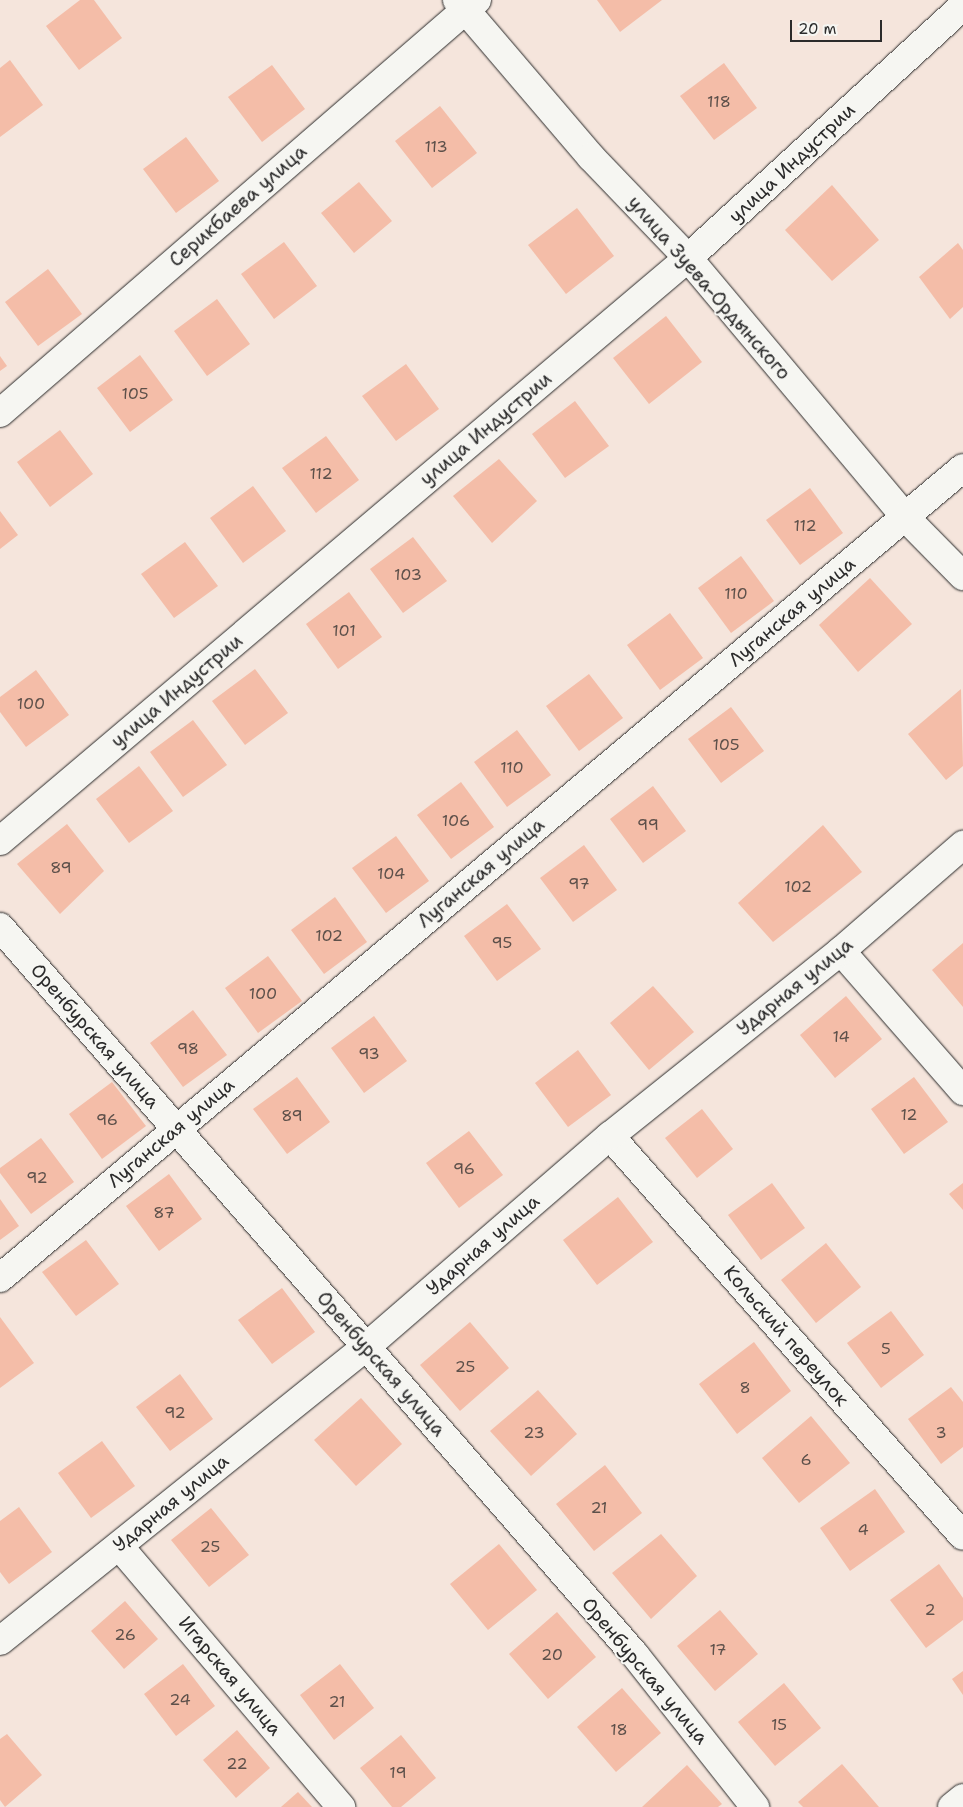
<!DOCTYPE html>
<html>
<head>
<meta charset="utf-8">
<style>
  body { margin:0 }
  #map { position:relative; width:963px; height:1807px; overflow:hidden; background:#f5e5dc; font-family:"Shantell Sans",sans-serif }
  div>[style] { position:absolute }
  [style*='--x'] { left:calc(var(--x)*1px); top:calc(var(--y)*1px); width:calc(var(--w)*1px); rotate:calc(var(--a)*1deg) }
  .building>* { inset:0; background:#f4bda8 }
  .roads { filter:drop-shadow(0 0 1px #2b2b2b) drop-shadow(0 0 1px #2b2b2b) }
  .minor>* { height:28px; margin:-14px; padding:0 14px; transform-origin:14px; border-radius:14px; background:#f6f6f2 }
  span { translate:-50% -50%; white-space:nowrap; text-align:center; line-height:1.15; -webkit-text-stroke:4px #f6f6f2; paint-order:stroke }
  .number-label { font-size:16px; color:#5d504a }
  .number-label span { -webkit-text-stroke-width:0 }
  .street-label { font-size:19px; color:#2b2b2b }
  .scale { position:absolute; left:790px; top:20px; width:92px; height:22px; box-sizing:border-box; border:2px solid #2b2b2b; border-top:0; padding-left:6px; font-size:15px; line-height:18px; white-space:nowrap; color:#2b2b2b; -webkit-text-stroke:4px #f6f6f2; paint-order:stroke }
</style>
</head>
<body>
<div id="map">
  <div class="building">
    <div style="clip-path:polygon(80px 0,94px 0,122px 38px,79px 70px,46px 26px)"></div>
    <div style="clip-path:polygon(597px 0,662px 0,620px 32px)"></div>
    <div style="clip-path:polygon(10px 60px,43px 105px,0 137px,0 68px)"></div>
    <div style="clip-path:polygon(724px 63px,757px 108px,714px 140px,680px 96px)"></div>
    <div style="clip-path:polygon(272px 65px,305px 109px,262px 142px,228px 97px)"></div>
    <div style="clip-path:polygon(440px 106px,477px 153px,432px 188px,395px 141px)"></div>
    <div style="clip-path:polygon(186px 137px,219px 181px,176px 213px,143px 169px)"></div>
    <div style="clip-path:polygon(359px 182px,392px 221px,354px 253px,321px 213px)"></div>
    <div style="clip-path:polygon(832px 185px,879px 240px,832px 281px,785px 230px)"></div>
    <div style="clip-path:polygon(577px 208px,614px 256px,566px 294px,528px 245px)"></div>
    <div style="clip-path:polygon(284px 242px,317px 286px,274px 319px,241px 274px)"></div>
    <div style="clip-path:polygon(958px 243px,963px 250px,963px 307px,950px 319px,919px 277px)"></div>
    <div style="clip-path:polygon(48px 269px,82px 314px,38px 346px,5px 302px)"></div>
    <div style="clip-path:polygon(217px 299px,250px 344px,207px 376px,174px 331px)"></div>
    <div style="clip-path:polygon(666px 316px,702px 362px,649px 404px,613px 358px)"></div>
    <div style="clip-path:polygon(140px 355px,173px 400px,130px 432px,97px 388px)"></div>
    <div style="clip-path:polygon(0 356px,7px 366px,0 371px)"></div>
    <div style="clip-path:polygon(406px 364px,439px 409px,396px 441px,362px 396px)"></div>
    <div style="clip-path:polygon(575px 401px,609px 446px,565px 478px,532px 434px)"></div>
    <div style="clip-path:polygon(60px 430px,93px 474px,50px 507px,17px 462px)"></div>
    <div style="clip-path:polygon(326px 436px,359px 480px,316px 513px,282px 468px)"></div>
    <div style="clip-path:polygon(499px 459px,537px 501px,492px 543px,453px 496px)"></div>
    <div style="clip-path:polygon(253px 486px,286px 531px,243px 563px,210px 518px)"></div>
    <div style="clip-path:polygon(810px 488px,843px 533px,800px 565px,766px 520px)"></div>
    <div style="clip-path:polygon(0 511px,18px 535px,0 549px)"></div>
    <div style="clip-path:polygon(413px 537px,447px 581px,403px 613px,370px 569px)"></div>
    <div style="clip-path:polygon(185px 542px,218px 586px,174px 618px,141px 574px)"></div>
    <div style="clip-path:polygon(741px 556px,774px 601px,731px 633px,698px 588px)"></div>
    <div style="clip-path:polygon(870px 578px,912px 624px,858px 672px,819px 625px)"></div>
    <div style="clip-path:polygon(349px 592px,382px 637px,338px 669px,306px 624px)"></div>
    <div style="clip-path:polygon(670px 613px,703px 658px,660px 690px,627px 645px)"></div>
    <div style="clip-path:polygon(255px 669px,288px 713px,245px 745px,212px 701px)"></div>
    <div style="clip-path:polygon(36px 670px,69px 715px,26px 747px,0 712px,0 697px)"></div>
    <div style="clip-path:polygon(589px 674px,623px 718px,579px 751px,546px 706px)"></div>
    <div style="clip-path:polygon(961px 689px,963px 766px,946px 780px,908px 734px)"></div>
    <div style="clip-path:polygon(731px 707px,764px 751px,721px 783px,688px 739px)"></div>
    <div style="clip-path:polygon(193px 720px,227px 765px,183px 797px,150px 752px)"></div>
    <div style="clip-path:polygon(517px 730px,551px 775px,507px 807px,474px 762px)"></div>
    <div style="clip-path:polygon(139px 766px,173px 811px,129px 843px,96px 799px)"></div>
    <div style="clip-path:polygon(461px 782px,494px 827px,451px 859px,417px 815px)"></div>
    <div style="clip-path:polygon(653px 786px,686px 831px,643px 863px,610px 819px)"></div>
    <div style="clip-path:polygon(67px 824px,104px 871px,60px 914px,17px 864px)"></div>
    <div style="clip-path:polygon(823px 825px,862px 872px,773px 942px,738px 903px)"></div>
    <div style="clip-path:polygon(396px 836px,429px 881px,386px 913px,352px 868px)"></div>
    <div style="clip-path:polygon(584px 845px,617px 890px,573px 922px,540px 878px)"></div>
    <div style="clip-path:polygon(335px 897px,367px 942px,324px 974px,291px 930px)"></div>
    <div style="clip-path:polygon(507px 904px,541px 949px,497px 981px,464px 936px)"></div>
    <div style="clip-path:polygon(963px 943px,963px 1007px,932px 970px)"></div>
    <div style="clip-path:polygon(268px 956px,302px 1001px,258px 1033px,225px 988px)"></div>
    <div style="clip-path:polygon(653px 986px,694px 1032px,649px 1070px,610px 1023px)"></div>
    <div style="clip-path:polygon(846px 996px,882px 1039px,835px 1078px,800px 1035px)"></div>
    <div style="clip-path:polygon(193px 1010px,227px 1055px,183px 1087px,150px 1043px)"></div>
    <div style="clip-path:polygon(374px 1016px,407px 1061px,364px 1093px,331px 1048px)"></div>
    <div style="clip-path:polygon(578px 1050px,611px 1095px,568px 1127px,535px 1083px)"></div>
    <div style="clip-path:polygon(297px 1077px,330px 1122px,287px 1154px,253px 1109px)"></div>
    <div style="clip-path:polygon(914px 1077px,948px 1122px,904px 1154px,871px 1109px)"></div>
    <div style="clip-path:polygon(112px 1082px,146px 1126px,102px 1159px,69px 1114px)"></div>
    <div style="clip-path:polygon(702px 1109px,733px 1149px,697px 1178px,665px 1138px)"></div>
    <div style="clip-path:polygon(469px 1131px,503px 1175px,459px 1208px,426px 1163px)"></div>
    <div style="clip-path:polygon(41px 1138px,74px 1182px,31px 1214px,0 1173px,0 1168px)"></div>
    <div style="clip-path:polygon(169px 1174px,202px 1219px,159px 1251px,126px 1206px)"></div>
    <div style="clip-path:polygon(772px 1183px,805px 1228px,761px 1260px,728px 1215px)"></div>
    <div style="clip-path:polygon(963px 1183px,963px 1210px,949px 1194px)"></div>
    <div style="clip-path:polygon(618px 1197px,653px 1242px,597px 1285px,563px 1240px)"></div>
    <div style="clip-path:polygon(0 1199px,19px 1226px,0 1240px)"></div>
    <div style="clip-path:polygon(86px 1240px,119px 1284px,76px 1316px,42px 1272px)"></div>
    <div style="clip-path:polygon(826px 1243px,861px 1287px,816px 1323px,781px 1280px)"></div>
    <div style="clip-path:polygon(282px 1288px,315px 1332px,272px 1364px,238px 1320px)"></div>
    <div style="clip-path:polygon(891px 1311px,924px 1355px,881px 1388px,847px 1343px)"></div>
    <div style="clip-path:polygon(0 1317px,34px 1363px,0 1388px)"></div>
    <div style="clip-path:polygon(470px 1322px,509px 1368px,460px 1411px,420px 1365px)"></div>
    <div style="clip-path:polygon(754px 1342px,791px 1391px,737px 1434px,699px 1384px)"></div>
    <div style="clip-path:polygon(180px 1374px,213px 1419px,170px 1451px,136px 1407px)"></div>
    <div style="clip-path:polygon(951px 1387px,963px 1402px,963px 1447px,941px 1464px,908px 1419px)"></div>
    <div style="clip-path:polygon(538px 1390px,577px 1434px,531px 1476px,490px 1431px)"></div>
    <div style="clip-path:polygon(361px 1398px,402px 1444px,356px 1486px,314px 1440px)"></div>
    <div style="clip-path:polygon(811px 1416px,850px 1463px,799px 1503px,762px 1458px)"></div>
    <div style="clip-path:polygon(102px 1441px,135px 1486px,91px 1518px,58px 1473px)"></div>
    <div style="clip-path:polygon(605px 1465px,642px 1513px,594px 1551px,556px 1504px)"></div>
    <div style="clip-path:polygon(875px 1489px,905px 1532px,850px 1571px,820px 1528px)"></div>
    <div style="clip-path:polygon(19px 1507px,52px 1552px,9px 1584px,0 1572px,0 1521px)"></div>
    <div style="clip-path:polygon(211px 1508px,249px 1555px,209px 1587px,171px 1540px)"></div>
    <div style="clip-path:polygon(661px 1534px,697px 1576px,651px 1619px,612px 1573px)"></div>
    <div style="clip-path:polygon(499px 1544px,537px 1590px,488px 1630px,450px 1584px)"></div>
    <div style="clip-path:polygon(939px 1564px,963px 1598px,963px 1620px,926px 1648px,890px 1600px)"></div>
    <div style="clip-path:polygon(125px 1601px,158px 1639px,124px 1669px,91px 1631px)"></div>
    <div style="clip-path:polygon(720px 1610px,758px 1654px,715px 1691px,677px 1646px)"></div>
    <div style="clip-path:polygon(557px 1612px,596px 1657px,548px 1699px,509px 1654px)"></div>
    <div style="clip-path:polygon(183px 1664px,215px 1706px,176px 1736px,144px 1694px)"></div>
    <div style="clip-path:polygon(340px 1664px,374px 1708px,334px 1740px,300px 1695px)"></div>
    <div style="clip-path:polygon(963px 1671px,963px 1695px,952px 1679px)"></div>
    <div style="clip-path:polygon(784px 1683px,821px 1728px,775px 1766px,738px 1722px)"></div>
    <div style="clip-path:polygon(622px 1688px,661px 1733px,616px 1772px,577px 1727px)"></div>
    <div style="clip-path:polygon(237px 1730px,270px 1768px,236px 1798px,203px 1760px)"></div>
    <div style="clip-path:polygon(7px 1734px,42px 1775px,5px 1807px,0 1800px,0 1739px)"></div>
    <div style="clip-path:polygon(401px 1735px,436px 1778px,401px 1807px,392px 1807px,360px 1768px)"></div>
    <div style="clip-path:polygon(842px 1764px,879px 1807px,803px 1807px,798px 1802px)"></div>
    <div style="clip-path:polygon(687px 1765px,722px 1804px,718px 1807px,642px 1807px)"></div>
    <div style="clip-path:polygon(298px 1792px,312px 1807px,281px 1807px)"></div>
  </div>
  <div class="roads">
    <div class="minor">
      <div style="--x:457;--y:0;--w:206;--a:49.5"></div>
      <div style="--x:591;--y:157;--w:140;--a:46.2"></div>
      <div style="--x:688;--y:258;--w:338;--a:50"></div>
      <div style="--x:905;--y:517;--w:83;--a:45.5"></div>
      <div style="--x:0;--y:413;--w:631;--a:-40.89"></div>
      <div style="--x:0;--y:841;--w:902;--a:-40.28"></div>
      <div style="--x:688;--y:258;--w:373;--a:-42.5"></div>
      <div style="--x:0;--y:927;--w:966;--a:48.9"></div>
      <div style="--x:635;--y:1655;--w:194;--a:51.7"></div>
      <div style="--x:841;--y:951;--w:186;--a:48.9"></div>
      <div style="--x:610;--y:1136;--w:533;--a:48.57"></div>
      <div style="--x:0;--y:1278;--w:1258;--a:-40.07"></div>
      <div style="--x:119;--y:1546;--w:343;--a:49.6"></div>
      <div style="--x:0;--y:1641;--w:469;--a:-38.8"></div>
      <div style="--x:366;--y:1347;--w:323;--a:-40.9"></div>
      <div style="--x:610;--y:1136;--w:296;--a:-38.7"></div>
      <div style="--x:841;--y:951;--w:162;--a:-41"></div>
      <div style="--x:952;--y:1807;--w:14;--a:-39"></div>
    </div>
  </div>
  <div class="number-label">
    <span style="left:719px;top:102px">118</span>
    <span style="left:436px;top:147px">113</span>
    <span style="left:135px;top:394px">105</span>
    <span style="left:321px;top:474px">112</span>
    <span style="left:805px;top:526px">112</span>
    <span style="left:408px;top:575px">103</span>
    <span style="left:736px;top:594px">110</span>
    <span style="left:344px;top:631px">101</span>
    <span style="left:31px;top:704px">100</span>
    <span style="left:726px;top:745px">105</span>
    <span style="left:512px;top:768px">110</span>
    <span style="left:456px;top:821px">106</span>
    <span style="left:648px;top:825px">99</span>
    <span style="left:61px;top:868px">89</span>
    <span style="left:391px;top:874px">104</span>
    <span style="left:579px;top:884px">97</span>
    <span style="left:798px;top:887px">102</span>
    <span style="left:329px;top:936px">102</span>
    <span style="left:502px;top:943px">95</span>
    <span style="left:263px;top:994px">100</span>
    <span style="left:841px;top:1037px">14</span>
    <span style="left:188px;top:1049px">98</span>
    <span style="left:369px;top:1054px">93</span>
    <span style="left:909px;top:1115px">12</span>
    <span style="left:292px;top:1116px">89</span>
    <span style="left:107px;top:1120px">96</span>
    <span style="left:464px;top:1169px">96</span>
    <span style="left:37px;top:1178px">92</span>
    <span style="left:164px;top:1213px">87</span>
    <span style="left:886px;top:1349px">5</span>
    <span style="left:465px;top:1367px">25</span>
    <span style="left:745px;top:1388px">8</span>
    <span style="left:175px;top:1413px">92</span>
    <span style="left:534px;top:1433px">23</span>
    <span style="left:941px;top:1433px">3</span>
    <span style="left:806px;top:1460px">6</span>
    <span style="left:599px;top:1508px">21</span>
    <span style="left:863px;top:1530px">4</span>
    <span style="left:210px;top:1547px">25</span>
    <span style="left:930px;top:1610px">2</span>
    <span style="left:125px;top:1635px">26</span>
    <span style="left:718px;top:1650px">17</span>
    <span style="left:552px;top:1655px">20</span>
    <span style="left:180px;top:1700px">24</span>
    <span style="left:337px;top:1702px">21</span>
    <span style="left:779px;top:1725px">15</span>
    <span style="left:619px;top:1730px">18</span>
    <span style="left:237px;top:1764px">22</span>
    <span style="left:398px;top:1773px">19</span>
  </div>
  <div class="street-label">
    <span style="left:792px;top:163px;rotate:-43deg">улица Индустрии</span>
    <span style="left:238px;top:206px;rotate:-41deg">Серикбаева улица</span>
    <span style="left:709px;top:288px;rotate:49deg">улица Зуева-Ордынского</span>
    <span style="left:486px;top:429px;rotate:-40deg">улица Индустрии</span>
    <span style="left:792px;top:612px;rotate:-40deg">Луганская улица</span>
    <span style="left:177px;top:691px;rotate:-40deg">улица Индустрии</span>
    <span style="left:481px;top:873px;rotate:-40deg">Луганская улица</span>
    <span style="left:795px;top:987px;rotate:-39deg">Ударная улица</span>
    <span style="left:95px;top:1036px;rotate:49deg">Оренбурская улица</span>
    <span style="left:171px;top:1133px;rotate:-40deg">Луганская улица</span>
    <span style="left:483px;top:1245px;rotate:-41deg">Ударная улица</span>
    <span style="left:786px;top:1336px;rotate:49deg">Кольский переулок</span>
    <span style="left:381px;top:1364px;rotate:49deg">Оренбурская улица</span>
    <span style="left:171px;top:1503px;rotate:-39deg">Ударная улица</span>
    <span style="left:645px;top:1671px;rotate:50deg">Оренбурская улица</span>
    <span style="left:230px;top:1676px;rotate:50deg">Игарская улица</span>
  </div>
  <div class="scale">20 m</div>
</div>
</body>
</html>
